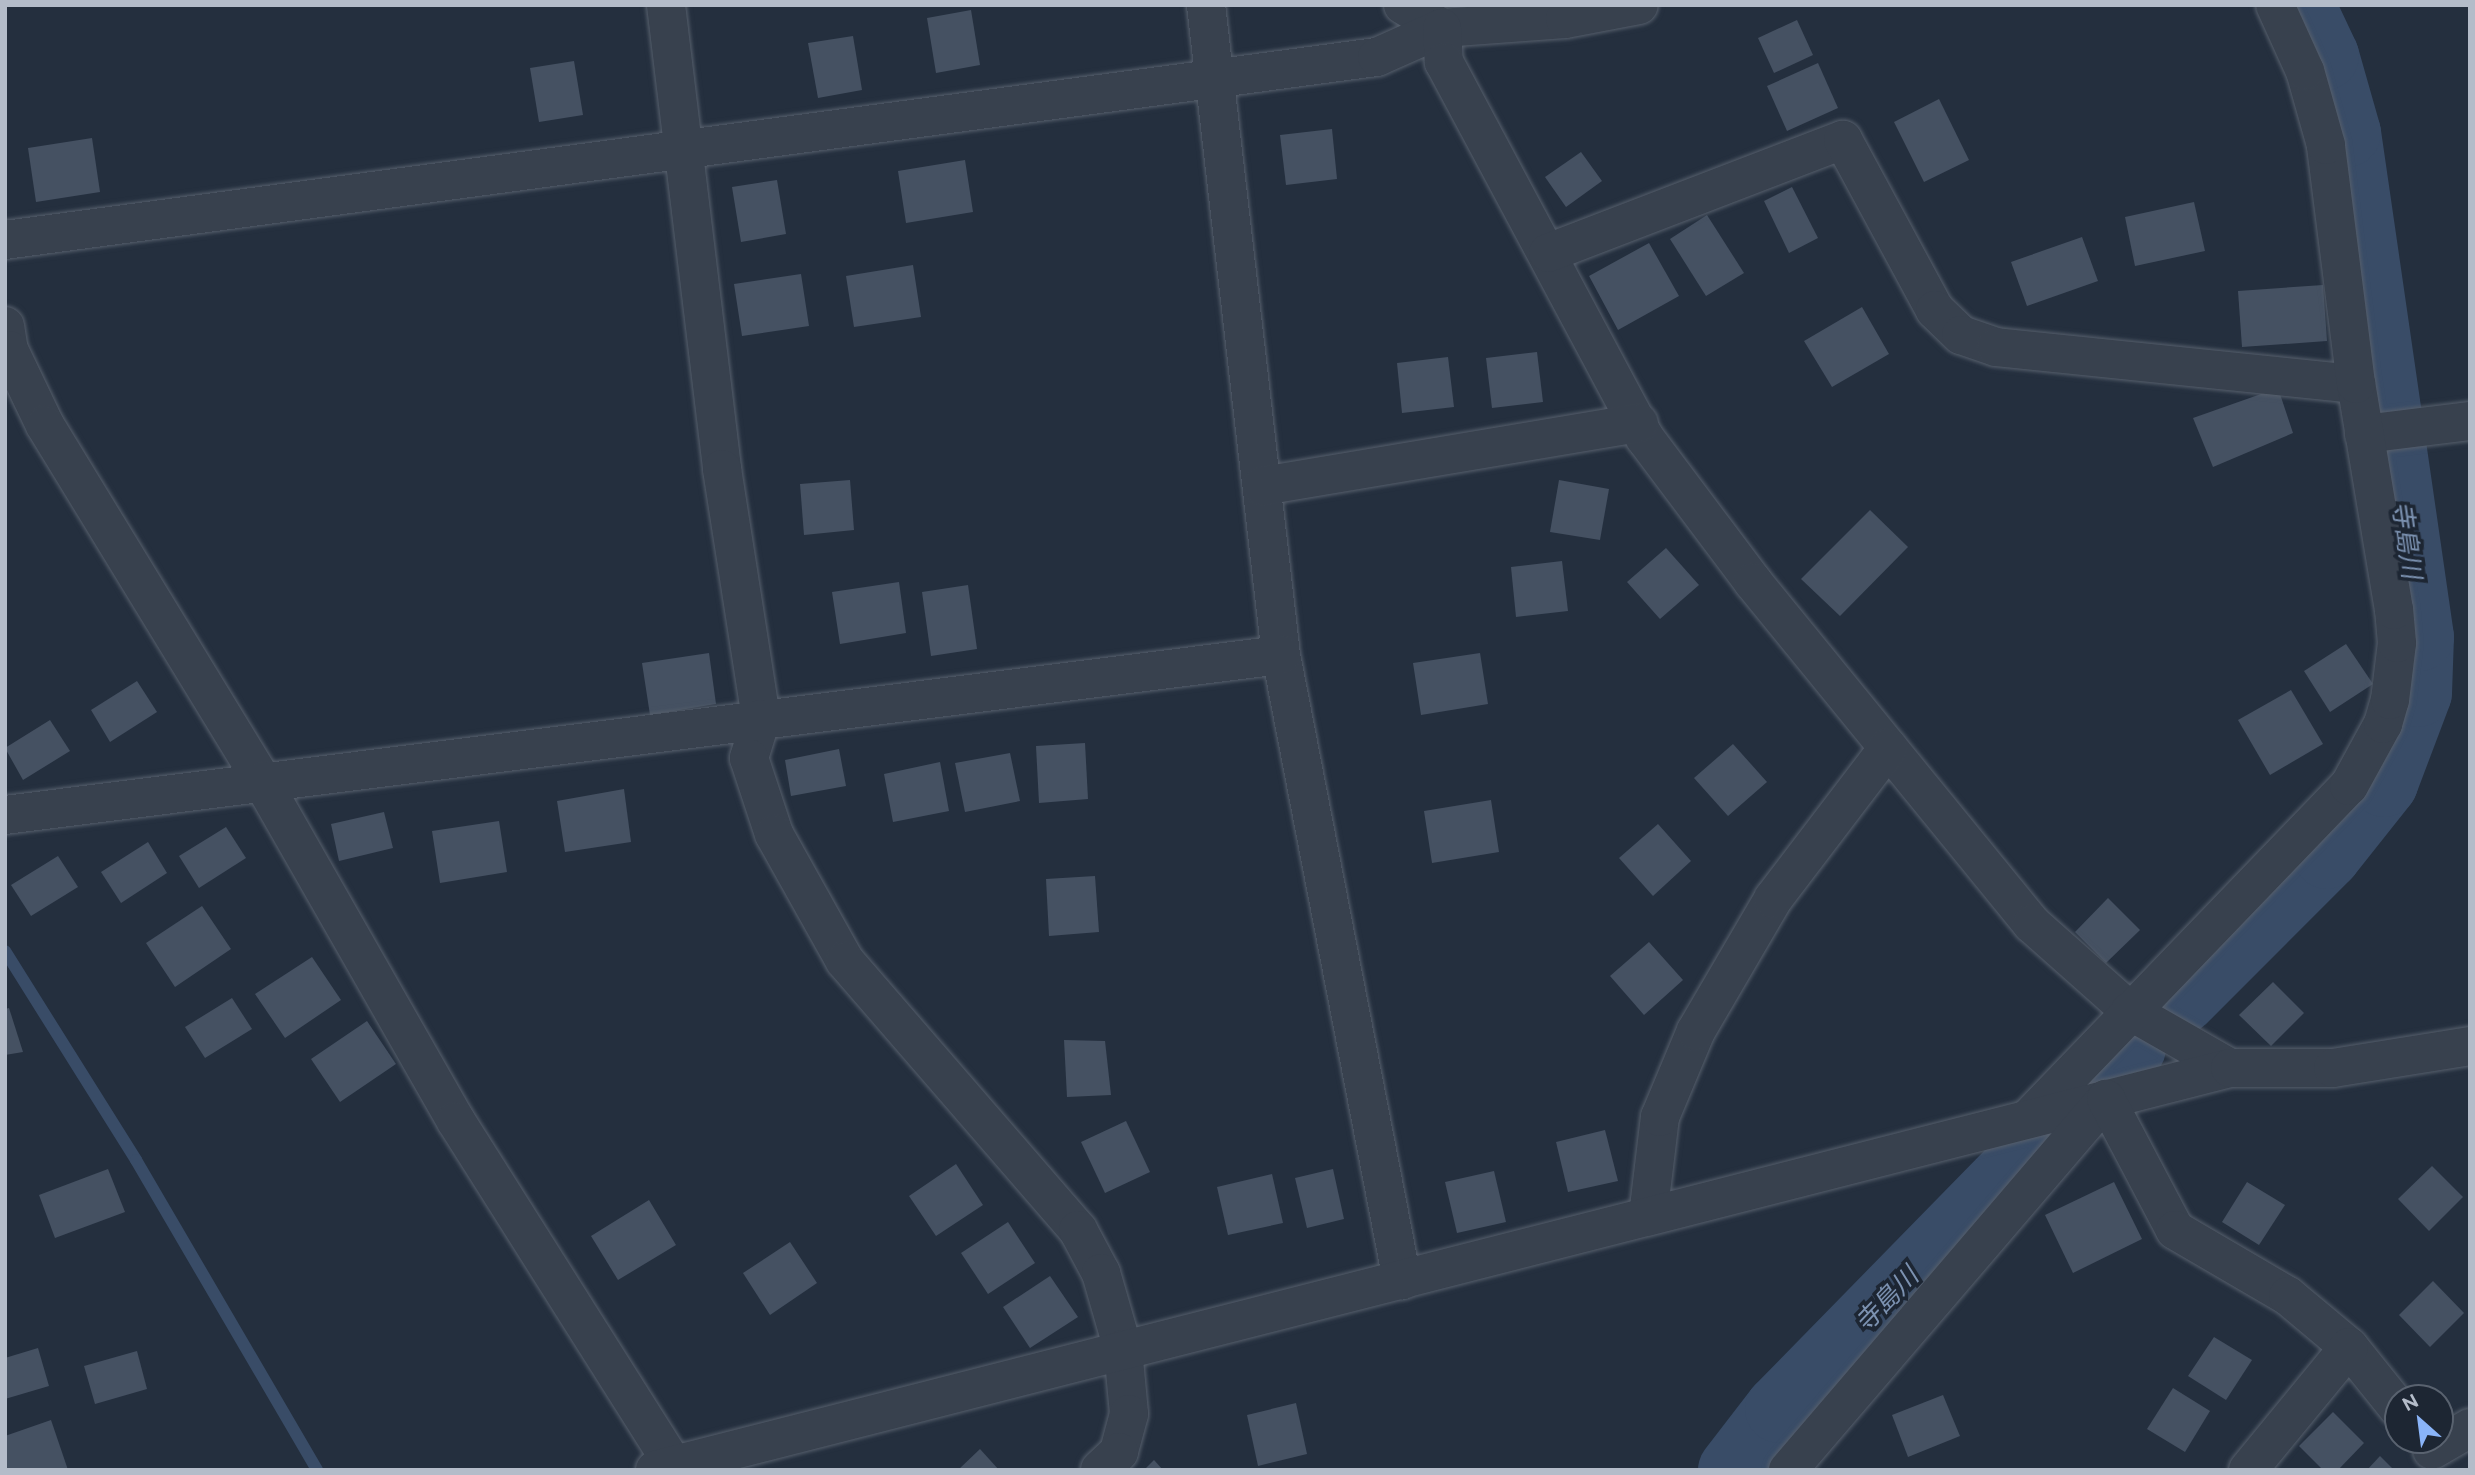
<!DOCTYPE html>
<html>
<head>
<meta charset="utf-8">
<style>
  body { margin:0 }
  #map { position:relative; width:2475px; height:1475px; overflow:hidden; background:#242f3e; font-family:Raleway,"Noto Sans JP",sans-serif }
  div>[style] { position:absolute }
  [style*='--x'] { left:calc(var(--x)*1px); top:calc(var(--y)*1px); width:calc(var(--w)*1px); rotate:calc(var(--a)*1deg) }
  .stream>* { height:12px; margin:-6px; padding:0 6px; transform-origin:6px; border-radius:6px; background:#394c67 }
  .river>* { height:68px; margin:-34px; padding:0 34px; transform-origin:34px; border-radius:34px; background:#394c67 }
  .building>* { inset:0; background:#455162 }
  .roads { filter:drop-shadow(0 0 2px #565f6c) drop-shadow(0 0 2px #565f6c) }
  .minor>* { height:38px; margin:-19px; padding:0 19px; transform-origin:19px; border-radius:19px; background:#38414e }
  span { translate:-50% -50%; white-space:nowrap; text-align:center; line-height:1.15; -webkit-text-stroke:7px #1d2633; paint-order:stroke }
  .water-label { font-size:26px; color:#7c92b1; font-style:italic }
  .frame { position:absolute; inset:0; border:7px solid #b4bcc9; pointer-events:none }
  .north { position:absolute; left:2384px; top:1384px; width:70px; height:70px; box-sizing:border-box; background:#1d2633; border:2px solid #59626f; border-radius:50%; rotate:332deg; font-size:19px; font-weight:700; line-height:28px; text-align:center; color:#b4bcc9 }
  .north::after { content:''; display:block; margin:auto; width:24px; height:32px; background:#8ab4f8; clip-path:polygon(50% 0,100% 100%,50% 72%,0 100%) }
</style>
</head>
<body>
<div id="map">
  <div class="stream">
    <div style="--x:5;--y:951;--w:247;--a:57.9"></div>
    <div style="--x:136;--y:1160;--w:359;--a:59.7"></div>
  </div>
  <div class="river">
    <div style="--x:2182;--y:1000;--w:205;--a:-45"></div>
    <div style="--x:2327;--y:855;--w:92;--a:-51.6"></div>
    <div style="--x:2384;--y:783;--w:96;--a:-69.3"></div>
    <div style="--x:2418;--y:693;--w:56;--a:-88"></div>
    <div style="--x:2420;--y:637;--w:509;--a:-98.24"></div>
    <div style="--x:2347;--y:133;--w:80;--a:-105.9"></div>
    <div style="--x:2325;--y:56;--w:56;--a:-115.2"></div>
    <div style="--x:2097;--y:1085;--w:51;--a:-46.6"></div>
    <div style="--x:1732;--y:1470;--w:77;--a:-52.4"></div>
    <div style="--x:1779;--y:1409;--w:383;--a:-45.6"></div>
  </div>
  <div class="building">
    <div style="clip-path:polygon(971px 10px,980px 65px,936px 73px,927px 18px)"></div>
    <div style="clip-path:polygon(1797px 20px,1813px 55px,1774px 73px,1758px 38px)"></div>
    <div style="clip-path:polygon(853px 36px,862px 90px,818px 98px,808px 43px)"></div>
    <div style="clip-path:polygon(574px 61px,583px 115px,539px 122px,530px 68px)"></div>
    <div style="clip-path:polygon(1818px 63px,1838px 108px,1787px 131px,1767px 86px)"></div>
    <div style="clip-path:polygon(1939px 99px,1969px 160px,1924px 182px,1894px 122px)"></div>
    <div style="clip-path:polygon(1332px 129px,1337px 179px,1286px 185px,1280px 135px)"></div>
    <div style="clip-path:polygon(92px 138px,100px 192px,36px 202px,28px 148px)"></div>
    <div style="clip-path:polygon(1581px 152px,1602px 181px,1566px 207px,1545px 177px)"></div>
    <div style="clip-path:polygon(965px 160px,973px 212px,906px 223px,898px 171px)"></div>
    <div style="clip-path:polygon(777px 180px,786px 234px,741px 242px,732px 187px)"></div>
    <div style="clip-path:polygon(1792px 187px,1818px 238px,1789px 253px,1764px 201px)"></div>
    <div style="clip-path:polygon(2194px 202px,2205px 251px,2135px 266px,2125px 217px)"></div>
    <div style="clip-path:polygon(1707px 215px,1744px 273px,1706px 296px,1670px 239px)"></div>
    <div style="clip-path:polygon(2082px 237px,2098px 281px,2027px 306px,2011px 262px)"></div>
    <div style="clip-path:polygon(1649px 243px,1679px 296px,1618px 330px,1589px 276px)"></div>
    <div style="clip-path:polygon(913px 265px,921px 317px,854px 327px,846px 276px)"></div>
    <div style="clip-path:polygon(801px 274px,809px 326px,742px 336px,734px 284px)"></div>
    <div style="clip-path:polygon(2323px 285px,2327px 341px,2242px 347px,2238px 291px)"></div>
    <div style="clip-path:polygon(1862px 307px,1889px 354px,1832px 387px,1804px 341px)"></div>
    <div style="clip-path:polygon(1537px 352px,1543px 402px,1492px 408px,1486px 358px)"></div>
    <div style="clip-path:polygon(1448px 357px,1454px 407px,1402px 413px,1397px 363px)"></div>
    <div style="clip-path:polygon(2278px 388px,2293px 433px,2213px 467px,2193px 418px)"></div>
    <div style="clip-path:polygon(850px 480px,854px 530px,804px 535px,800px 484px)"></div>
    <div style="clip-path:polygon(1559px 480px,1609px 489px,1600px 540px,1550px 532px)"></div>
    <div style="clip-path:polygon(1870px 510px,1908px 547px,1840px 616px,1801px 579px)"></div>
    <div style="clip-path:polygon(1666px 548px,1699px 585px,1660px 619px,1627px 582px)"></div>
    <div style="clip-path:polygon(1562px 561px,1568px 611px,1516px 617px,1511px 567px)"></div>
    <div style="clip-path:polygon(899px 582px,906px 633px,840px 644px,832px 592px)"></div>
    <div style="clip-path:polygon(968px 585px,977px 649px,931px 656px,922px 592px)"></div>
    <div style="clip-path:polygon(2346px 644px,2373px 684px,2330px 712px,2304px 671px)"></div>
    <div style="clip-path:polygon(709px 653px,716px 704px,650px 715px,642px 663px)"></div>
    <div style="clip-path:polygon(1480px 653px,1488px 704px,1421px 715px,1413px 663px)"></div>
    <div style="clip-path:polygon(137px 681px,157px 712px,110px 742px,91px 710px)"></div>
    <div style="clip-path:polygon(2291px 690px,2323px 744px,2270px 775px,2238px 720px)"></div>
    <div style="clip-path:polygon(50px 720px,70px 751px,23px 780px,5px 748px)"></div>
    <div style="clip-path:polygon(1085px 743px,1088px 799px,1039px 803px,1036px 746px)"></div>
    <div style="clip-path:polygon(1733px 744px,1767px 782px,1728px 816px,1694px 778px)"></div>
    <div style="clip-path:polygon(839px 749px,846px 786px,791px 796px,785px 760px)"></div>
    <div style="clip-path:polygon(1010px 753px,1020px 801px,965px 812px,955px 763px)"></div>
    <div style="clip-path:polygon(940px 762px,949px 811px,893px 822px,884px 774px)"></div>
    <div style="clip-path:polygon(624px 789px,631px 842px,565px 852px,557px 801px)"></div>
    <div style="clip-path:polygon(1491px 800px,1499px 852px,1432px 863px,1424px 811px)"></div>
    <div style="clip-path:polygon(384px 812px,393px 848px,339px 861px,331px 824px)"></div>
    <div style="clip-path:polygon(499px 821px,507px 872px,440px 883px,432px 831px)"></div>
    <div style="clip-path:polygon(1658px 824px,1691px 861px,1653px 896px,1619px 858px)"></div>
    <div style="clip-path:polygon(226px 827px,246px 858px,199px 888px,179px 856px)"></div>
    <div style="clip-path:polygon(148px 842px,167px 873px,121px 903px,101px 872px)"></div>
    <div style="clip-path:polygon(58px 856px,78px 887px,31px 916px,11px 885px)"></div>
    <div style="clip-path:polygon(1095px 876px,1099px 932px,1049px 936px,1046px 879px)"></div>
    <div style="clip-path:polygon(2108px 898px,2140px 930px,2106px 963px,2075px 932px)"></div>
    <div style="clip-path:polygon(202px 906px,231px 949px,175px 987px,146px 943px)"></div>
    <div style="clip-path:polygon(1649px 942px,1683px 980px,1644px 1015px,1610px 976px)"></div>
    <div style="clip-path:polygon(312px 957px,341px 1000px,285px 1038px,255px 994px)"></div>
    <div style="clip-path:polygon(2273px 982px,2304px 1013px,2271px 1046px,2239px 1015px)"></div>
    <div style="clip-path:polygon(232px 998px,252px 1029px,205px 1058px,185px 1027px)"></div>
    <div style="clip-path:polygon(9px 1008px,23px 1052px,5px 1055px,5px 1009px)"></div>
    <div style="clip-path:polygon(367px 1021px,396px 1064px,340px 1102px,311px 1059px)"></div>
    <div style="clip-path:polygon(1064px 1040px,1105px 1041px,1111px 1095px,1067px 1097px)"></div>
    <div style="clip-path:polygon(1126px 1121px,1150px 1172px,1105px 1193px,1081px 1142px)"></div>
    <div style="clip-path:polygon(1605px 1130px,1618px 1181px,1568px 1192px,1556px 1142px)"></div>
    <div style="clip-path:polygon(956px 1164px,983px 1205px,936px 1236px,909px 1196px)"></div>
    <div style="clip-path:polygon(2432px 1166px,2463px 1197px,2429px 1231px,2398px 1199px)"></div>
    <div style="clip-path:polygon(108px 1169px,125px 1212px,55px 1238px,39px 1195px)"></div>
    <div style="clip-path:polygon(1333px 1169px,1344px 1219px,1307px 1228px,1295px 1178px)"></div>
    <div style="clip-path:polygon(1494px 1171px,1506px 1222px,1457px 1233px,1445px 1182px)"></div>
    <div style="clip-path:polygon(1272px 1174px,1283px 1223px,1228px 1235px,1217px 1187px)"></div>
    <div style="clip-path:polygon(2114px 1182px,2142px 1239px,2073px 1273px,2045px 1215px)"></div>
    <div style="clip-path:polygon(2247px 1182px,2285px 1205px,2259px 1245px,2222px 1222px)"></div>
    <div style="clip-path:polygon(649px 1200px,676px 1245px,618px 1280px,591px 1236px)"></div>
    <div style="clip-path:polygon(1008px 1222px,1035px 1263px,988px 1294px,961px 1253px)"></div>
    <div style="clip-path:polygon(790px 1242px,817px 1283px,770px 1315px,743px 1273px)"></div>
    <div style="clip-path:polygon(1050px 1276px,1078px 1317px,1030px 1348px,1003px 1307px)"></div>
    <div style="clip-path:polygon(2433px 1281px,2464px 1313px,2430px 1347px,2399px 1315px)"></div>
    <div style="clip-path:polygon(2214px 1337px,2252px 1360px,2226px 1400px,2188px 1376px)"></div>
    <div style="clip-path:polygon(38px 1348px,49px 1386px,5px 1399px,5px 1358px)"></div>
    <div style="clip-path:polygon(137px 1351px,147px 1389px,95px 1404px,84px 1366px)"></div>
    <div style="clip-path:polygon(2173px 1388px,2210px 1411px,2185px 1452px,2147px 1429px)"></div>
    <div style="clip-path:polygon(1943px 1395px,1960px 1436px,1908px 1457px,1892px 1415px)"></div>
    <div style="clip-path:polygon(1296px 1403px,1307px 1454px,1258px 1466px,1247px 1415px)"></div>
    <div style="clip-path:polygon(2333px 1412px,2364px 1443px,2338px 1470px,2323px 1470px,2299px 1446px)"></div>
    <div style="clip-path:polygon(51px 1420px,68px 1470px,5px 1470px,5px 1436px)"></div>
    <div style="clip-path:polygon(980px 1449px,999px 1470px,958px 1470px)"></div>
    <div style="clip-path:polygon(2380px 1456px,2394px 1470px,2367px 1470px)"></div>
    <div style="clip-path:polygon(1154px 1460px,1163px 1470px,1144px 1470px)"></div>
  </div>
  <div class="roads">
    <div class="minor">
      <div style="--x:666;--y:5;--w:467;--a:83.1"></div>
      <div style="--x:722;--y:469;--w:253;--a:81.1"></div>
      <div style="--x:761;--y:719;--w:41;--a:107.1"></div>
      <div style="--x:749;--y:758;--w:80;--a:71.8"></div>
      <div style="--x:774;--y:834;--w:145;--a:60.8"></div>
      <div style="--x:845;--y:961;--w:356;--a:49.1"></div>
      <div style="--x:1078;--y:1230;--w:49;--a:61.9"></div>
      <div style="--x:1101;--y:1273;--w:79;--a:73.9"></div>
      <div style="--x:1123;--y:1349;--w:65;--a:84.7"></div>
      <div style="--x:1129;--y:1414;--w:39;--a:105"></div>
      <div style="--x:1119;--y:1452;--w:26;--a:137"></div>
      <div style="--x:1206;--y:5;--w:654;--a:83.42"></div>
      <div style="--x:1281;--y:655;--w:637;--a:79.04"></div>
      <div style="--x:1403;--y:5;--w:45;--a:30.5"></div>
      <div style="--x:1442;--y:28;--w:123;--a:-4.2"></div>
      <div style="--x:1565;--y:19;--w:75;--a:-10.7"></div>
      <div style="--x:5;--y:240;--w:1384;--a:-7.6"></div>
      <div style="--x:1377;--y:57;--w:71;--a:-24"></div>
      <div style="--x:1442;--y:28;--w:34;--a:87"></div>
      <div style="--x:1444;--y:62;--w:426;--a:61.9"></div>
      <div style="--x:1645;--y:438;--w:180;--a:53.1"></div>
      <div style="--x:1753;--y:582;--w:441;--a:50.8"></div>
      <div style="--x:2032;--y:924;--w:131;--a:41.6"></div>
      <div style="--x:2130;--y:1011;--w:115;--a:29.7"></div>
      <div style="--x:1548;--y:253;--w:316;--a:-21"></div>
      <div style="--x:1843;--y:140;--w:193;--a:61.6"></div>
      <div style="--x:1935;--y:310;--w:36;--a:44"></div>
      <div style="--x:1961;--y:335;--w:37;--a:19"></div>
      <div style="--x:1996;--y:347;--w:362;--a:5.9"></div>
      <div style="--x:5;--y:326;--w:24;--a:81"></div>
      <div style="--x:9;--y:350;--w:83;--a:64.4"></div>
      <div style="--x:45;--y:425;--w:417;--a:58.6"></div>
      <div style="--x:262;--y:781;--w:391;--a:60.3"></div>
      <div style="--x:456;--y:1121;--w:406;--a:57.7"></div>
      <div style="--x:2364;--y:434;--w:107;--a:-7"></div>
      <div style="--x:1262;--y:486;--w:382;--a:-9.5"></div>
      <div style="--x:5;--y:815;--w:1286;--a:-7.15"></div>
      <div style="--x:2029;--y:1118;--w:461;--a:-46.1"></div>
      <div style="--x:2349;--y:786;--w:71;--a:-61.3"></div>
      <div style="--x:2383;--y:724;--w:25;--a:-74"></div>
      <div style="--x:2390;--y:700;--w:57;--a:-83"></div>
      <div style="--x:2397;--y:643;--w:33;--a:-95"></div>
      <div style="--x:2394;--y:610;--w:229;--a:-99.5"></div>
      <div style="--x:2356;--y:384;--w:241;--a:-97.2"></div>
      <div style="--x:2326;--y:145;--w:77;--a:-105.8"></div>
      <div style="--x:2305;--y:71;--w:72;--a:-114.4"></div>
      <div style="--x:1648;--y:1216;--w:100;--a:-83.1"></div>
      <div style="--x:1660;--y:1117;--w:93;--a:-67.3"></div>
      <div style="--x:1696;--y:1031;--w:153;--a:-59.7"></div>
      <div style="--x:1773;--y:899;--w:190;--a:-52.7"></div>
      <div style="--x:2432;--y:1450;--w:44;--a:-30.1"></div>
      <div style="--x:655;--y:1470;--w:1625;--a:-14.32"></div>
      <div style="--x:2230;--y:1068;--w:103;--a:0"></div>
      <div style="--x:2333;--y:1068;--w:139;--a:-9.1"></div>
      <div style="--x:1788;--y:1470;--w:489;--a:-49.4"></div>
      <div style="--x:2106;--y:1099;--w:148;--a:62.2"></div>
      <div style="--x:2175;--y:1230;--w:131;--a:30.3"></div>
      <div style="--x:2288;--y:1296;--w:80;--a:39.9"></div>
      <div style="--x:2349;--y:1347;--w:78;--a:51.2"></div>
      <div style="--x:2248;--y:1470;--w:159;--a:-50.6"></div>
    </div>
  </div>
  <div class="water-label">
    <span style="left:2406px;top:540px;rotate:82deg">寺島川</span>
    <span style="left:1887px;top:1300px;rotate:-46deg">寺島川</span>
  </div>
  <div class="frame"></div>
  <div class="north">N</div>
</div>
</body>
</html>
